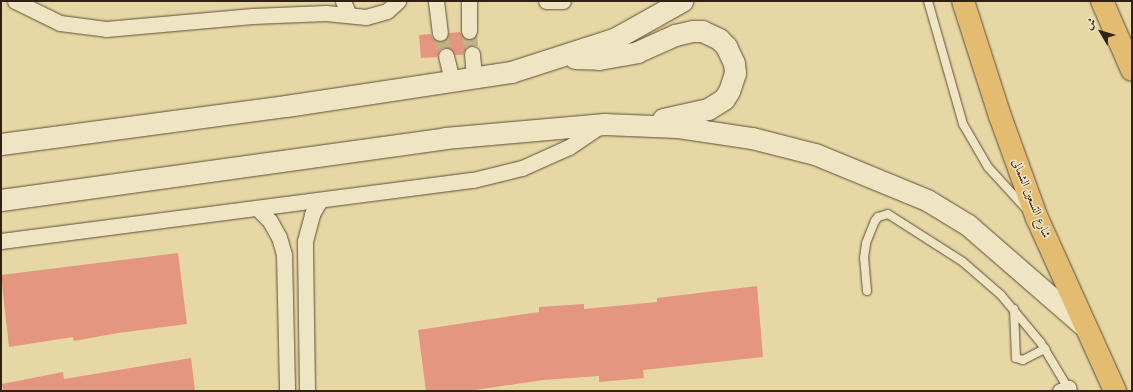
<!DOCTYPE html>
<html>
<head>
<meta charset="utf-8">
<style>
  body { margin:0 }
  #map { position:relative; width:1133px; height:392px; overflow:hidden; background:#e6d7a4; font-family:"Old Standard TT",Amiri,serif }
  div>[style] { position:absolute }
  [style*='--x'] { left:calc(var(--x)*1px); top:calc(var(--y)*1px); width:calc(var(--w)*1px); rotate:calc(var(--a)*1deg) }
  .building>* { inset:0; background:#e49680 }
  .street-tunnel>* { height:15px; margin-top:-7.5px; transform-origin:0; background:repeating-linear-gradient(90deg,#c2b387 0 15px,transparent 0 23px) }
  .roads { filter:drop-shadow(0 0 1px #5e4e37) drop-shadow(0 0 1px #5e4e37) }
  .lane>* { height:8px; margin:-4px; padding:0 4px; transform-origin:4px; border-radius:4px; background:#efe5c4 }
  .street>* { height:15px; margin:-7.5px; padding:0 7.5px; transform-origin:7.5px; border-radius:7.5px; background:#efe5c4 }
  .secondary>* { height:21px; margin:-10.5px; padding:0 10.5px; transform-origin:10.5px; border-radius:10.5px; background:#efe5c4 }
  .primary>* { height:22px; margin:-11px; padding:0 11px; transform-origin:11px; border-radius:11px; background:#e3bc72 }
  span { translate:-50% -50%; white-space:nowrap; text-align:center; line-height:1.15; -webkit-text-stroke:3px #efe5c4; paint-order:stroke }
  .street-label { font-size:12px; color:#312113 }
  .frame { position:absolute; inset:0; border:2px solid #312113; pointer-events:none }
  .north { position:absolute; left:1081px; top:12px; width:40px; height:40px; -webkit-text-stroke:3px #efe5c4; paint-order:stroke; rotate:308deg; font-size:11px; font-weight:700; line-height:16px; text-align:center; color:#312113 }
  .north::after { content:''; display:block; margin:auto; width:14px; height:18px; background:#312113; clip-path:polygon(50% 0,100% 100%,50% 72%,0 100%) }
</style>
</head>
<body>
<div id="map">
  <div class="building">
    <div style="clip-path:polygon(460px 32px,465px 39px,475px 37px,476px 46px,467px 47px,463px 55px,455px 55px,452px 50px,444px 47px,440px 50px,437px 57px,421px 58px,419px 35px,431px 34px,433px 39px,441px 42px,446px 40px,449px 33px)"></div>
    <div style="clip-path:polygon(178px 253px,187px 324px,118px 333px,74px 341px,73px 337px,9px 347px,1px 275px)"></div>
    <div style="clip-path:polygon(757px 286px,763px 357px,643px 370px,644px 378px,599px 382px,599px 376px,543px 380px,468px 391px,426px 391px,418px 330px,539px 312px,539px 307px,584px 304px,584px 309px,657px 302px,657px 298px)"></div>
    <div style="clip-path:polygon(191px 358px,195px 391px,3px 391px,2px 384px,63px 372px,64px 379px)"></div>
  </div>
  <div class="street-tunnel">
    <div style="--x:469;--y:31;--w:23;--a:83"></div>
    <div style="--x:440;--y:33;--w:24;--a:75"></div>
  </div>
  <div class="roads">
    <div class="lane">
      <div style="--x:928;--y:1;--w:128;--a:74.1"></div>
      <div style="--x:963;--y:124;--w:50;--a:59.8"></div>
      <div style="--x:988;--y:167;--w:59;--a:47.7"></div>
      <div style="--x:867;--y:291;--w:33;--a:-95"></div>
      <div style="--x:864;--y:258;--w:15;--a:-82"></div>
      <div style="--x:866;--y:243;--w:24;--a:-68"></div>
      <div style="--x:875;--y:221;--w:5;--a:-53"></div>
      <div style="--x:878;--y:217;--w:10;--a:-17"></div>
      <div style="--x:888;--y:214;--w:89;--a:32.6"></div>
      <div style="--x:963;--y:262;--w:50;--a:41"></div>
      <div style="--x:1001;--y:295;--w:62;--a:50.2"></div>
      <div style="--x:1041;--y:343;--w:52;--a:59"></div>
      <div style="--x:1014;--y:309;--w:49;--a:87.7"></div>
      <div style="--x:1016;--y:358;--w:7;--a:16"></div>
      <div style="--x:1023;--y:360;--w:25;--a:-27"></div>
    </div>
    <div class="street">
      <div style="--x:15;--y:1;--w:50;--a:26.1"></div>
      <div style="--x:60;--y:23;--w:46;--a:7.4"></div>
      <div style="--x:106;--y:29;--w:147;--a:-5.1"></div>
      <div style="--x:252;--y:16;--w:74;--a:-2.3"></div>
      <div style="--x:326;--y:13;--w:40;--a:5.7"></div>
      <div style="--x:366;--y:17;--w:22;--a:-16"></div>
      <div style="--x:387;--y:11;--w:15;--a:-42"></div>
      <div style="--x:343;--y:1;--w:15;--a:67"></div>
      <div style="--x:436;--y:1;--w:32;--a:83"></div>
      <div style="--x:546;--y:1;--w:17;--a:0"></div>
      <div style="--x:469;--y:31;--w:30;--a:-90"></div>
      <div style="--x:472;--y:54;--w:24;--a:85"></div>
      <div style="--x:446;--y:56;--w:25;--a:76"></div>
      <div style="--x:257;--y:208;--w:18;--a:45"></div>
      <div style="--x:270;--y:221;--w:18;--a:61"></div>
      <div style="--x:279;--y:237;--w:19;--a:74"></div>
      <div style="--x:284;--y:255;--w:136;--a:88.7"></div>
      <div style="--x:1;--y:241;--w:476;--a:-7.4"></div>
      <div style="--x:473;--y:180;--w:50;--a:-13.8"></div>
      <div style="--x:522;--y:168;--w:51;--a:-24.1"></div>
      <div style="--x:569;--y:147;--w:40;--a:-34"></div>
      <div style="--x:307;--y:391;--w:150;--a:-90.8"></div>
      <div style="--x:305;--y:241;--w:28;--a:-75"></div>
      <div style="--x:312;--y:214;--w:16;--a:-60"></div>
      <div style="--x:1060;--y:391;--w:9;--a:-21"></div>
      <div style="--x:1068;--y:388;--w:3;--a:72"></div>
    </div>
    <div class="secondary">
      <div style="--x:575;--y:58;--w:24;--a:2"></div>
      <div style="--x:599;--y:59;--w:39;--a:-10"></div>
      <div style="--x:637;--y:52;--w:42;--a:-24.1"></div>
      <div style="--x:675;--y:35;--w:18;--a:-13"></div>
      <div style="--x:693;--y:31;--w:9;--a:0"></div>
      <div style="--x:702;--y:31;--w:19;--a:25"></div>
      <div style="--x:719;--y:39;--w:10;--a:45"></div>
      <div style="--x:726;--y:46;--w:19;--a:65"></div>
      <div style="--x:734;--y:63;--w:10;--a:84"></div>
      <div style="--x:735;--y:73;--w:19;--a:108"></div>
      <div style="--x:729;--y:91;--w:9;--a:122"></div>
      <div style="--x:724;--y:99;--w:19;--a:148"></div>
      <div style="--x:708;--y:109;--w:46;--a:167.5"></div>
      <div style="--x:1;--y:144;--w:288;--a:-7.6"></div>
      <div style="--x:286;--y:106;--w:228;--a:-8.6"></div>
      <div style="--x:511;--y:72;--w:110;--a:-17.9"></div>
      <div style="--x:616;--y:38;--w:76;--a:-29.3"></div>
      <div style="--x:1;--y:200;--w:448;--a:-7.9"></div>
      <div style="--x:445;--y:138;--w:160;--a:-5"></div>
      <div style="--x:604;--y:124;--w:74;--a:2.3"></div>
      <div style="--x:678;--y:127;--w:75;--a:8.5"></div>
      <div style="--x:752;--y:138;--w:65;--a:14.3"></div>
      <div style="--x:815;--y:154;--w:121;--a:22.3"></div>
      <div style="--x:927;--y:200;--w:48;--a:31.4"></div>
      <div style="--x:968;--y:225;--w:152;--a:41"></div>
    </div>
    <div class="primary">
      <div style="--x:963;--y:1;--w:121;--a:72.2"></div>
      <div style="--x:1000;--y:116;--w:109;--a:70.1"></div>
      <div style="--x:1037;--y:218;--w:190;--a:65.7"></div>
      <div style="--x:1102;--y:1;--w:75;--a:66.5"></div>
    </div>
  </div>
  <div class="street-label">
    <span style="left:1030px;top:199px;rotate:68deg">شارع التسعين الشمالى</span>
  </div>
  <div class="frame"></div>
  <div class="north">ش</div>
</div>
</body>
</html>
